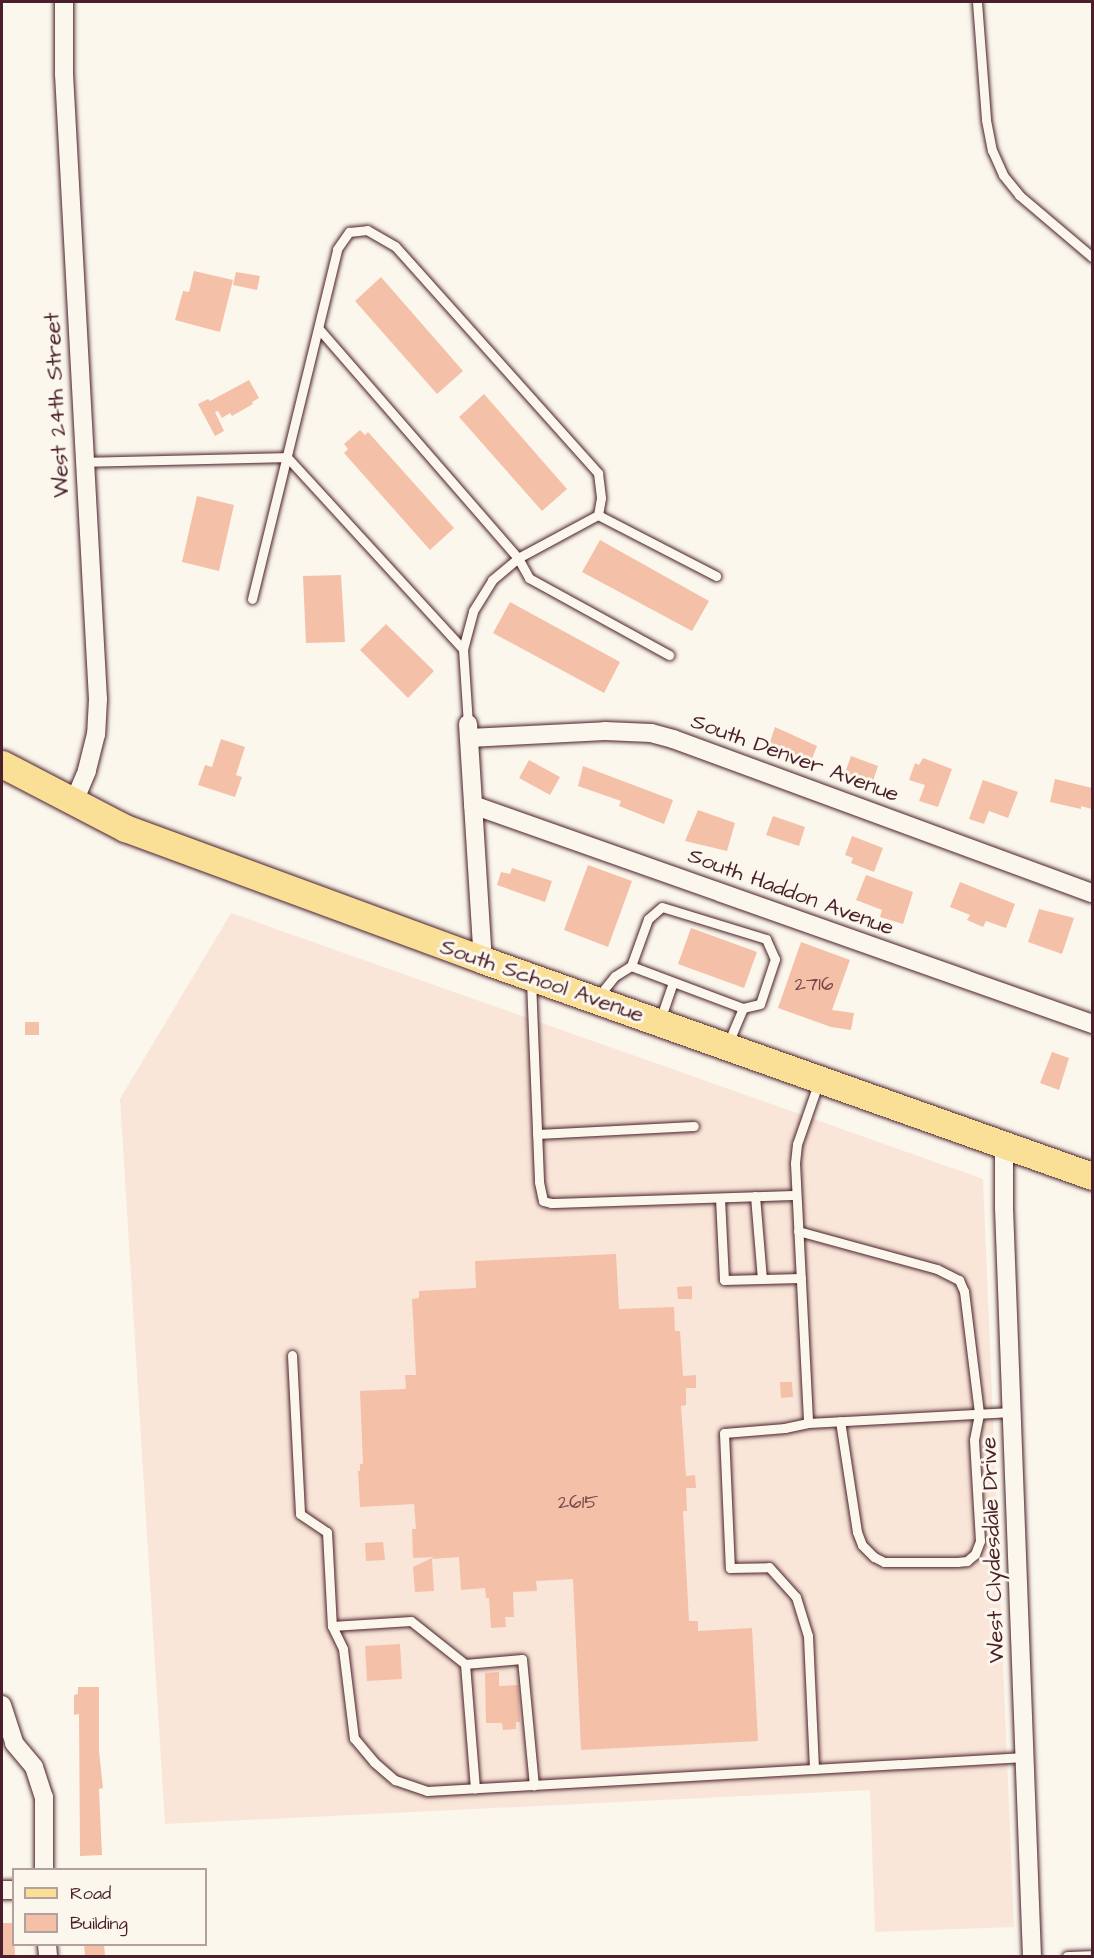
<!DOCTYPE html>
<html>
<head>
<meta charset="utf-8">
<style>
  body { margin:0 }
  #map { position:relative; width:1094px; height:1958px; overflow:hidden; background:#fbf7ec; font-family:"Architects Daughter",sans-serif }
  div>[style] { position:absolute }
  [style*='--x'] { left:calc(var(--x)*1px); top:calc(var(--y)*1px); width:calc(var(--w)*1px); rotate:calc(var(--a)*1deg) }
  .built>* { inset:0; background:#f9e6d8 }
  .building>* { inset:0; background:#f5c0a8 }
  .roads { filter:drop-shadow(0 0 2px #4a1f2b) drop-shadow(0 0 2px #4a1f2b) }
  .lane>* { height:9px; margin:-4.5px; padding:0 4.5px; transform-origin:4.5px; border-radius:4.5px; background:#fbf7ec }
  .street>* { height:18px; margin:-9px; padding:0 9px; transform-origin:9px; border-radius:9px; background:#fbf7ec }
  .primary>* { height:27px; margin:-13.5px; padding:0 13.5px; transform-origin:13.5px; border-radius:13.5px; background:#fadf96 }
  span { translate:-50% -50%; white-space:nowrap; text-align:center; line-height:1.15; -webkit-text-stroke:6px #fbf7ec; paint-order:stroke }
  .number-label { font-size:20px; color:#75474a }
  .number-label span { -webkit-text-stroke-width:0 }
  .street-label { font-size:22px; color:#4a1f2b }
  .frame { position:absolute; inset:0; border:3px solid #4a1f2b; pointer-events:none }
  .legend { position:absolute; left:12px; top:1868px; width:195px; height:78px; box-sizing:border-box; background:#fbf7ec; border:2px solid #b4a19f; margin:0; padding:8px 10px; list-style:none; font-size:18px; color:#4a1f2b }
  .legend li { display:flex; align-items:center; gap:12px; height:30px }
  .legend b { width:30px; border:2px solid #b4a19f }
</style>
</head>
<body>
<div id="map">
  <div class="built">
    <div style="clip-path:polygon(231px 913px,983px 1179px,1014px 1927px,875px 1932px,870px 1790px,165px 1824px,120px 1099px)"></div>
  </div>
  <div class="building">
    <div style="clip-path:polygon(194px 271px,233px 280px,220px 332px,175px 320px,183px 291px,189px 292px)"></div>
    <div style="clip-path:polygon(236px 272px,260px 276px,257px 290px,233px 285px)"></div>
    <div style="clip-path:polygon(381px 277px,463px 371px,437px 394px,355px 301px)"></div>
    <div style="clip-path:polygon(249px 380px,259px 398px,252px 402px,253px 404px,232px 416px,230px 413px,222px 418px,218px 411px,215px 412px,224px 431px,215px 436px,198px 404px,208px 399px,210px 401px)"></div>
    <div style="clip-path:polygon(484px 394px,567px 489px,542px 511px,459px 417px)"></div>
    <div style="clip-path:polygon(360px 430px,365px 435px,368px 432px,454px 528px,430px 550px,344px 453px,348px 449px,344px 444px)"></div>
    <div style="clip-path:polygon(197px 496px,234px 505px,219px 571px,182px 562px)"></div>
    <div style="clip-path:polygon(600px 540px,709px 601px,692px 631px,582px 572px)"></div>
    <div style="clip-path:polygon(341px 575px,345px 642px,306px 643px,303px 576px)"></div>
    <div style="clip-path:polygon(510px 602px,620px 662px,604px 693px,493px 633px)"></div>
    <div style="clip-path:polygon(386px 624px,434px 671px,408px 698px,360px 650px)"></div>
    <div style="clip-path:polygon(775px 727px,817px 746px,811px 761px,769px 745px)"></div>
    <div style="clip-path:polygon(221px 739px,245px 747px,236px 775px,242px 777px,235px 797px,198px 785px,205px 765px,212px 767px)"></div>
    <div style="clip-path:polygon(851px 756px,878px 766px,872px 784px,845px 773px)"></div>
    <div style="clip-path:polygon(923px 758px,952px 769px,938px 807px,919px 801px,925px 785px,909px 780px,915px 763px,919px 765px)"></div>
    <div style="clip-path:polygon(529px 760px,560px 777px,550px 795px,519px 778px)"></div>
    <div style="clip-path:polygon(583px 766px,673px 800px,664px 824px,619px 806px,621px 801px,578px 786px)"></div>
    <div style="clip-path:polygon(1055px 779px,1092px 788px,1092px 809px,1081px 806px,1081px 809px,1050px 802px)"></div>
    <div style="clip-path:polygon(983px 780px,1018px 792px,1008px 818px,989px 811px,984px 824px,969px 819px)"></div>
    <div style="clip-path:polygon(698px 810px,735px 823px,727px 851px,685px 841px)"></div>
    <div style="clip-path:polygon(773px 816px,805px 827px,799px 846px,766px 835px)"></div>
    <div style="clip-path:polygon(852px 836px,883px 848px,874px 872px,851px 863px,853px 858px,845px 855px)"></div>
    <div style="clip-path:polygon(588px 865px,632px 881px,608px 947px,564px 930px)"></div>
    <div style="clip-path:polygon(512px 868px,552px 881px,545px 902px,497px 885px,501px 872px,510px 874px)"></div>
    <div style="clip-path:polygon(866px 875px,913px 892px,903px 924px,880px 917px,882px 910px,856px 900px)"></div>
    <div style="clip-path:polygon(960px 882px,1015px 904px,1006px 928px,986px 921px,983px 927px,967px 920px,970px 915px,950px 907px)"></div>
    <div style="clip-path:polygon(1039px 909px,1074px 918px,1062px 954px,1028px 942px)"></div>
    <div style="clip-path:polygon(691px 928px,757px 952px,744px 988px,678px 964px)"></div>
    <div style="clip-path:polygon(801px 942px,850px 960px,832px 1010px,854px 1013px,851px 1030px,831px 1027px,778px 1008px)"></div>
    <div style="clip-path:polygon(25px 1022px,39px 1022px,39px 1035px,25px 1035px)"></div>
    <div style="clip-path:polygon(1052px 1052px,1069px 1058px,1059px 1090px,1040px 1083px)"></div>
    <div style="clip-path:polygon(616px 1254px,619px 1309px,674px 1307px,675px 1331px,680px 1331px,683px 1376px,696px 1375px,696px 1388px,686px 1388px,686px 1405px,681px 1406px,686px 1476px,695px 1475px,696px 1488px,686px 1488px,687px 1511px,683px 1511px,689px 1621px,698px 1621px,698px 1631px,752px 1628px,758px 1741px,581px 1750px,573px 1579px,536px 1581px,537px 1591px,513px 1592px,514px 1617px,505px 1617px,506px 1627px,491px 1628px,489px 1598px,486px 1598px,485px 1588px,461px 1590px,459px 1557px,432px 1559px,434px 1591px,415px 1592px,413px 1567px,434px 1557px,413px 1558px,412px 1529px,416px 1529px,414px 1504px,360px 1507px,358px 1471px,360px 1471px,360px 1464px,363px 1464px,360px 1391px,406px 1389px,405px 1375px,416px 1375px,412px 1299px,419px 1298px,419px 1291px,476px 1288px,475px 1261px)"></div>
    <div style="clip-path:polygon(692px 1286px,692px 1299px,678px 1299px,677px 1287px)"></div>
    <div style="clip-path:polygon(780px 1382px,792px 1382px,793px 1397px,781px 1398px)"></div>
    <div style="clip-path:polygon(383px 1542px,385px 1560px,366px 1561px,365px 1543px)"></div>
    <div style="clip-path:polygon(400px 1644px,402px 1679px,367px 1681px,365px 1646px)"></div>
    <div style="clip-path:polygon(499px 1672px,499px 1686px,518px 1685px,520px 1722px,516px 1722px,516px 1729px,503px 1730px,502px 1723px,486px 1723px,485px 1673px)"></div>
    <div style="clip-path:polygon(78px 1687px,99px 1687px,99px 1751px,103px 1788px,99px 1789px,102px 1855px,80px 1856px,79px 1714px,74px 1715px,74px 1695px,78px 1694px)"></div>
    <div style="clip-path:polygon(2px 1923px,14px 1923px,15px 1956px,2px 1956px)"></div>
    <div style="clip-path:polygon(84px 1944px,104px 1944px,105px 1956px,85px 1956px)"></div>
  </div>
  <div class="roads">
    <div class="lane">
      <div style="--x:977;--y:2;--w:118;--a:85.6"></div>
      <div style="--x:986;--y:120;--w:31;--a:79"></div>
      <div style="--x:992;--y:150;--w:27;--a:66"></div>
      <div style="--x:1003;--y:175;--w:26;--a:51"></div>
      <div style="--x:1019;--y:195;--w:96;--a:40.3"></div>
      <div style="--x:319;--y:329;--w:303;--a:49"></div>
      <div style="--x:518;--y:558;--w:23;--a:61"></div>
      <div style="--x:529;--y:578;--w:160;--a:28.8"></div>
      <div style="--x:83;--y:462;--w:204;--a:-1.4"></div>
      <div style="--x:287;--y:457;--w:260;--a:47.5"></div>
      <div style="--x:463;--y:649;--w:75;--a:86.2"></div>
      <div style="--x:252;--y:599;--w:360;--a:-76.3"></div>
      <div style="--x:337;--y:249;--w:21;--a:-55"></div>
      <div style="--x:349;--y:232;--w:18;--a:-6"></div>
      <div style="--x:367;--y:230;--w:32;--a:30"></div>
      <div style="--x:395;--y:246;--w:305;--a:48.2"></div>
      <div style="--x:598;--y:473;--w:25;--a:83"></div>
      <div style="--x:601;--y:498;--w:17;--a:100"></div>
      <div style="--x:598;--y:515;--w:133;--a:27.3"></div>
      <div style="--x:463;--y:649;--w:39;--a:-75"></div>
      <div style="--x:473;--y:611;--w:36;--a:-58"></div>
      <div style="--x:492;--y:580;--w:34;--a:-40"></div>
      <div style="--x:518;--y:558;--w:91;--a:-28.3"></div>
      <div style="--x:631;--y:966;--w:120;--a:20.6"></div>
      <div style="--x:531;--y:981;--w:201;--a:87.7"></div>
      <div style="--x:539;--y:1182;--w:19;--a:78"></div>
      <div style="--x:543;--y:1201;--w:8;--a:14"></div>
      <div style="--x:551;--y:1203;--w:245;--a:-1.9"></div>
      <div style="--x:597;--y:998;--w:28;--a:-51"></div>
      <div style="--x:615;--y:976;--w:19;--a:-32"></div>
      <div style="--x:631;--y:966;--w:50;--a:-70.1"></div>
      <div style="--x:648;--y:919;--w:18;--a:-41"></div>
      <div style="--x:662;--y:907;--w:109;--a:17.1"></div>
      <div style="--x:766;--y:939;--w:22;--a:66"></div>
      <div style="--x:775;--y:959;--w:47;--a:108.4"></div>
      <div style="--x:760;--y:1004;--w:17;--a:167"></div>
      <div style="--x:743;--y:1008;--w:39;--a:113"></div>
      <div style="--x:660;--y:1020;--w:39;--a:-71"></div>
      <div style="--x:819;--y:1081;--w:67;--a:109.2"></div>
      <div style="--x:797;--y:1144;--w:19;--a:96"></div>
      <div style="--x:795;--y:1163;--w:260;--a:87.1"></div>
      <div style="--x:808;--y:1423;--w:204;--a:-3.1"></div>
      <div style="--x:537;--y:1134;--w:157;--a:-2.9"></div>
      <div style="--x:755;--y:1196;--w:83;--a:85.2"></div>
      <div style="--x:720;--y:1198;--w:82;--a:87.2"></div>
      <div style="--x:724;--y:1280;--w:77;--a:-1.5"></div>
      <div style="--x:798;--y:1231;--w:144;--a:15.3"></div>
      <div style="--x:937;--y:1269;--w:25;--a:27"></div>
      <div style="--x:959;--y:1280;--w:12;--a:66"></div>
      <div style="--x:964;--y:1291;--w:124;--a:83"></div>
      <div style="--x:979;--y:1414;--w:26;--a:101"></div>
      <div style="--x:974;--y:1440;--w:101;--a:86.6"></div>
      <div style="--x:980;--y:1541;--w:14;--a:111"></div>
      <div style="--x:975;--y:1554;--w:11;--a:139"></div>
      <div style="--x:967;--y:1561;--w:10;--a:174"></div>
      <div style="--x:957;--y:1562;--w:73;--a:180"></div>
      <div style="--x:884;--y:1562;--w:11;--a:-153"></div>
      <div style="--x:874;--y:1557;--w:17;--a:-135"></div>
      <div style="--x:862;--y:1545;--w:14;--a:-111"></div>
      <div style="--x:857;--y:1532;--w:112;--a:-98.7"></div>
      <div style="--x:292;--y:1355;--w:159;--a:87.1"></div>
      <div style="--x:300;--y:1514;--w:32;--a:34"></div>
      <div style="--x:327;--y:1532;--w:94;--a:87"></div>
      <div style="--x:332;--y:1626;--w:25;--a:64"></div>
      <div style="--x:343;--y:1649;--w:90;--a:83"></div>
      <div style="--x:354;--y:1738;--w:31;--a:50"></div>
      <div style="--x:374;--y:1762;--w:28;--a:41"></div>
      <div style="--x:395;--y:1780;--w:34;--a:19"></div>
      <div style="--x:427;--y:1791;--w:599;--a:-3.25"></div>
      <div style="--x:808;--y:1423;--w:24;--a:168"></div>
      <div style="--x:785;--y:1428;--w:61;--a:175.3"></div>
      <div style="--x:724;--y:1433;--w:135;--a:87.5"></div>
      <div style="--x:730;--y:1568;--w:39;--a:-1"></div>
      <div style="--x:769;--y:1567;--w:40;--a:48"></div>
      <div style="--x:796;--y:1597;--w:41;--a:72.9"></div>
      <div style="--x:808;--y:1636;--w:133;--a:87.4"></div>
      <div style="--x:332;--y:1626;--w:79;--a:-3.6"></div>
      <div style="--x:411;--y:1621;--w:69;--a:38.5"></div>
      <div style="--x:465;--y:1664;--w:125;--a:85.4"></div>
      <div style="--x:465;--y:1664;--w:57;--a:-5"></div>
      <div style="--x:522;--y:1659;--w:127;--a:84.6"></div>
      <div style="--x:1067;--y:1956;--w:25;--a:-2"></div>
    </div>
    <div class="street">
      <div style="--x:64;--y:2;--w:72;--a:90"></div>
      <div style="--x:64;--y:74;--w:626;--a:86.89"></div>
      <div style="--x:98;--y:699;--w:35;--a:93"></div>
      <div style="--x:96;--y:734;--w:38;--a:104"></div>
      <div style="--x:87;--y:771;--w:34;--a:113"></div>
      <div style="--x:468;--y:724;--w:236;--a:86.4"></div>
      <div style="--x:469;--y:738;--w:136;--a:-2.9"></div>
      <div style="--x:605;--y:731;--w:46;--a:2.5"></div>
      <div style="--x:651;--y:733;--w:23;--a:15"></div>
      <div style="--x:673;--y:739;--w:446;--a:20.2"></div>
      <div style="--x:473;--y:805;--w:657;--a:19.48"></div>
      <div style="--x:1004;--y:1142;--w:66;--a:90"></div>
      <div style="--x:1004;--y:1208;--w:749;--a:87.86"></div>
      <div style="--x:2;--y:1705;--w:40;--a:72"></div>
      <div style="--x:14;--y:1743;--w:31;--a:50"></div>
      <div style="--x:34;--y:1767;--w:32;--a:72"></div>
      <div style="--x:44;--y:1797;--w:73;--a:90"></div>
      <div style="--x:2;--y:1890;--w:12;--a:0"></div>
      <div style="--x:47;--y:1944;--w:12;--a:85"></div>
    </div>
    <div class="primary">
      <div style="--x:2;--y:764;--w:139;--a:27.5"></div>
      <div style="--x:125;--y:828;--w:382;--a:20.2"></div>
      <div style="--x:483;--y:960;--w:646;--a:19.53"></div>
    </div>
  </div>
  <div class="number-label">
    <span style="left:814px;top:984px">2716</span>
    <span style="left:578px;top:1502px">2615</span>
  </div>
  <div class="street-label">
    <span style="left:57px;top:405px;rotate:-93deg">West 24th Street</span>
    <span style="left:795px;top:758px;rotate:20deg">South Denver Avenue</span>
    <span style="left:791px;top:892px;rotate:20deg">South Haddon Avenue</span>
    <span style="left:542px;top:981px;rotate:19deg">South School Avenue</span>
    <span style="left:993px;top:1550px;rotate:-92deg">West Clydesdale Drive</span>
  </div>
  <div class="frame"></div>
  <ul class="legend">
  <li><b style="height:8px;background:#fadf96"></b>Road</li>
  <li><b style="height:16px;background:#f5c0a8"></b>Building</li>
  </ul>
</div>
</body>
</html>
